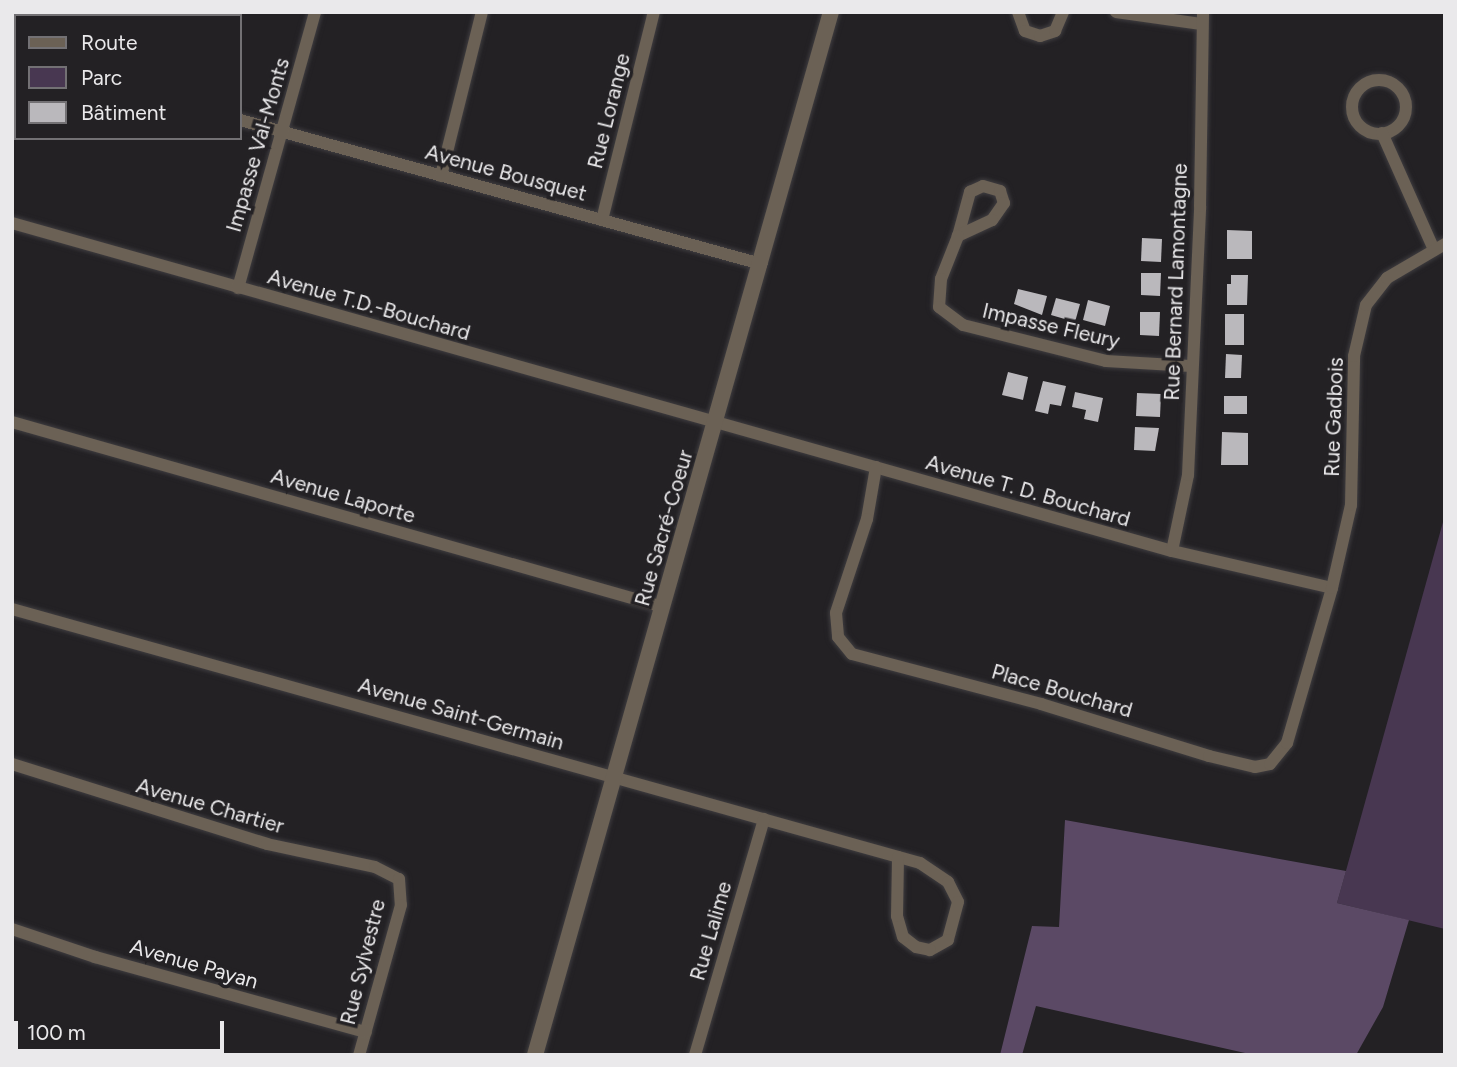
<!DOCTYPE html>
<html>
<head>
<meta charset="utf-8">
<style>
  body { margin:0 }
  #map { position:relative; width:1457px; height:1067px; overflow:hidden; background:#232124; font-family:Figtree,sans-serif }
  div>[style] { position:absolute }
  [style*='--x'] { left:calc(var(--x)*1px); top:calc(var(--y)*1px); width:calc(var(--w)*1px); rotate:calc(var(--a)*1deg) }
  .green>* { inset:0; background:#483751 }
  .forest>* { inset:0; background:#5b4965 }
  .building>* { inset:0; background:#bab8bc }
  .roads { filter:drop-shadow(0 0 2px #3f3d40) drop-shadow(0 0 2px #3f3d40) }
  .minor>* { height:12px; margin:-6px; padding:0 6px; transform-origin:6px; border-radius:6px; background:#6b6155 }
  .minor>.ring { margin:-6px; padding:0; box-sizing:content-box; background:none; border:12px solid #6b6155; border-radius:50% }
  .tertiary>* { height:16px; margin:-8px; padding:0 8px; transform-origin:8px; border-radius:8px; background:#6b6155 }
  span { translate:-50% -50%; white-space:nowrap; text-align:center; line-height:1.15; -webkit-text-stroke:7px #232124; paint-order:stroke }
  .street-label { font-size:21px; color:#eae9eb }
  .frame { position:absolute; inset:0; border:14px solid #eae9eb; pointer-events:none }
  .legend { position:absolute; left:14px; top:14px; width:228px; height:126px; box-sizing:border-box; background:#232124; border:2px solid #737174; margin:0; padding:9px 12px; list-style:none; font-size:21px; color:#eae9eb }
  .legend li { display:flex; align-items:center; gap:14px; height:35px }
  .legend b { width:35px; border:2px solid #737174 }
  .scale { position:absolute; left:14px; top:1021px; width:210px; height:32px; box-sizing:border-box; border:4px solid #eae9eb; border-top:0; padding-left:9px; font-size:21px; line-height:24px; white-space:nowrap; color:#eae9eb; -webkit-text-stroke:5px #232124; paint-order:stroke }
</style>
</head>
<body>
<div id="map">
  <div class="green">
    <div style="clip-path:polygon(1443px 522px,1445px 522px,1445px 929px,1337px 903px)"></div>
  </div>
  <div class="forest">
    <div style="clip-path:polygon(1065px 820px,1346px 871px,1337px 903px,1409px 920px,1383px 1007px,1356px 1055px,1254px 1055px,1036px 1006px,1022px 1055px,1000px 1055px,1032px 926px,1059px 927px)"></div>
  </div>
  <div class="building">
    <div style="clip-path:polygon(1227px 230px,1252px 231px,1252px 259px,1227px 259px)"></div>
    <div style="clip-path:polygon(1142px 238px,1162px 239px,1161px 262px,1141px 261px)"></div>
    <div style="clip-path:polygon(1141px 273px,1161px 273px,1160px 296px,1141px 295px)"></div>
    <div style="clip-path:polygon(1231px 275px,1248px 275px,1247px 305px,1227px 305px,1227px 284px,1231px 284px)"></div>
    <div style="clip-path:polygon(1018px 289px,1047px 296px,1042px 315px,1014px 304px)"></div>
    <div style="clip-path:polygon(1056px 298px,1080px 304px,1075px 322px,1051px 315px)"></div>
    <div style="clip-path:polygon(1088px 300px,1110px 306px,1105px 326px,1083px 320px)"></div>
    <div style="clip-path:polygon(1140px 312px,1160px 312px,1159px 336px,1140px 335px)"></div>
    <div style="clip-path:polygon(1225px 314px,1244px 314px,1244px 345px,1225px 345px)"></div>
    <div style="clip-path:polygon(1226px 354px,1242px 355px,1241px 378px,1225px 378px)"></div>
    <div style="clip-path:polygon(1008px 372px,1028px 377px,1023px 400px,1002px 395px)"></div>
    <div style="clip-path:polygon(1043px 381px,1066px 386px,1061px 406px,1050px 404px,1048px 414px,1035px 411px)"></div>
    <div style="clip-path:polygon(1075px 392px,1103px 398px,1098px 422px,1084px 419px,1086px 410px,1072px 407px)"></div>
    <div style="clip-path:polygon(1137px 393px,1161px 394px,1160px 417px,1136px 416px)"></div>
    <div style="clip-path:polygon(1224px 396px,1247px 396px,1247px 414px,1224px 414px)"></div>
    <div style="clip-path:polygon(1135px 427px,1159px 428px,1155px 451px,1134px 450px)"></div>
    <div style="clip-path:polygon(1222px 432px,1248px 433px,1248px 465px,1221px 465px)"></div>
  </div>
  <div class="roads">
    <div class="minor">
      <div style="--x:1018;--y:12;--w:20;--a:70"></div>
      <div style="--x:1025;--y:31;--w:16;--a:18"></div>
      <div style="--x:1040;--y:36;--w:16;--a:-18"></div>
      <div style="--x:1055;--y:31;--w:21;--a:-67"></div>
      <div style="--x:1116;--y:12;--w:86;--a:8"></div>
      <div style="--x:148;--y:16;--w:4;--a:-76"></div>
      <div style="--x:12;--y:57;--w:4;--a:14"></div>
      <div class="ring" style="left:1352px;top:80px;width:42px;height:42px"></div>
      <div style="--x:240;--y:120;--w:541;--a:15.45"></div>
      <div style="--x:1382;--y:133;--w:128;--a:66"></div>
      <div style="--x:441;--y:176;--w:169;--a:-76"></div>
      <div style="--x:602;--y:220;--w:214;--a:-76"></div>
      <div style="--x:12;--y:223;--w:1205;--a:15.79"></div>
      <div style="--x:1172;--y:551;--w:164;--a:13"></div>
      <div style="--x:958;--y:236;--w:46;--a:-74.7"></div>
      <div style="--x:970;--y:192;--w:14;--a:-25"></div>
      <div style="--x:983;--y:186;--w:18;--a:16"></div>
      <div style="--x:1000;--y:191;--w:13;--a:72"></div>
      <div style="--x:1004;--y:203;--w:21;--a:125"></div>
      <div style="--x:992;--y:220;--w:38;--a:155"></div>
      <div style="--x:958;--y:236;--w:46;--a:111.6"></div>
      <div style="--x:941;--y:279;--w:28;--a:94"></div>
      <div style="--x:939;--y:307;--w:30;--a:37"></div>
      <div style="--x:963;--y:325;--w:147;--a:14.1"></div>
      <div style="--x:1106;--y:361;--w:85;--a:3.4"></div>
      <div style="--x:238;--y:288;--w:287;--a:-74.4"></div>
      <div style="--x:12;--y:422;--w:677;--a:15.86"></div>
      <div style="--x:876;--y:467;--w:53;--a:99.8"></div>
      <div style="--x:867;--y:519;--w:99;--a:108.3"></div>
      <div style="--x:836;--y:613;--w:24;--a:85"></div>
      <div style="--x:838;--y:637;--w:22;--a:51"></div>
      <div style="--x:852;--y:654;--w:196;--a:14.8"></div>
      <div style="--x:1041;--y:704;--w:176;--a:17.2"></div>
      <div style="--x:1209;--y:756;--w:47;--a:13.4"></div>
      <div style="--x:1255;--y:767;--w:15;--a:-11"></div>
      <div style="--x:1270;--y:764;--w:27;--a:-51"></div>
      <div style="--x:1287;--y:743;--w:161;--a:-73.8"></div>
      <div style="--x:1332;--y:588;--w:85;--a:-77.1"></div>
      <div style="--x:1351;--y:505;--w:149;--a:-88.8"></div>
      <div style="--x:1354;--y:356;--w:52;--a:-76.8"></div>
      <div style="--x:1366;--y:305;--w:34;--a:-52"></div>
      <div style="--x:1387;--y:278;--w:67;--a:-30.4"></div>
      <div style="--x:1172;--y:551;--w:78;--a:-78.1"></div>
      <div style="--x:1188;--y:475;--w:269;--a:-87.4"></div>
      <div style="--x:1200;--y:206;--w:194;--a:-89.1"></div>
      <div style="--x:12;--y:609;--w:943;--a:15.63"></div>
      <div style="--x:920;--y:863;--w:34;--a:34"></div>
      <div style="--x:948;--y:882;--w:22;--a:63"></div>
      <div style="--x:958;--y:902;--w:39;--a:105"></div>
      <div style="--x:948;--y:940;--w:21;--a:151"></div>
      <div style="--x:930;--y:950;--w:14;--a:-168"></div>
      <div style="--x:916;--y:947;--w:16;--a:-142"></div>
      <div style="--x:903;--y:937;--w:22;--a:-106"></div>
      <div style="--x:897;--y:916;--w:59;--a:-89"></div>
      <div style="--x:12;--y:764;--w:267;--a:17.4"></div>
      <div style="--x:267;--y:844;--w:110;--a:12"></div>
      <div style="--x:375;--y:867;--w:27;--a:27"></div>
      <div style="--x:399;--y:879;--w:26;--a:86"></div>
      <div style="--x:401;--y:905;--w:156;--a:105.6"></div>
      <div style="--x:12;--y:929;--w:88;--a:18.6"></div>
      <div style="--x:95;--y:957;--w:281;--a:15.5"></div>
      <div style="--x:695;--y:1055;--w:246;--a:-73.7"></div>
    </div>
    <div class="tertiary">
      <div style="--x:535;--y:1055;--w:1084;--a:-74.16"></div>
    </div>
  </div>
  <div class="street-label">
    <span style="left:609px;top:111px;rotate:-76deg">Rue Lorange</span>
    <span style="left:258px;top:145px;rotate:-74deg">Impasse Val-Monts</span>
    <span style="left:506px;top:173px;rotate:15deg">Avenue Bousquet</span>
    <span style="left:1176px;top:282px;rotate:-88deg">Rue Bernard Lamontagne</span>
    <span style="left:369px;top:305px;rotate:16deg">Avenue T.D.-Bouchard</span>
    <span style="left:1051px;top:326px;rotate:13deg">Impasse Fleury</span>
    <span style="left:1334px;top:417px;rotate:-88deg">Rue Gadbois</span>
    <span style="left:1028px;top:491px;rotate:16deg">Avenue T. D. Bouchard</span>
    <span style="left:343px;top:496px;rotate:16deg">Avenue Laporte</span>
    <span style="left:664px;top:528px;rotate:-74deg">Rue Sacré-Coeur</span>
    <span style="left:1062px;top:691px;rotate:16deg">Place Bouchard</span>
    <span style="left:461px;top:714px;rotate:16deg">Avenue Saint-Germain</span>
    <span style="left:210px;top:806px;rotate:16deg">Avenue Chartier</span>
    <span style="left:711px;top:931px;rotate:-74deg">Rue Lalime</span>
    <span style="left:363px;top:962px;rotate:-76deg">Rue Sylvestre</span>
    <span style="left:194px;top:964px;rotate:16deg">Avenue Payan</span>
  </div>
  <div class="frame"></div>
  <ul class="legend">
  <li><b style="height:9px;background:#6b6155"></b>Route</li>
  <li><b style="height:19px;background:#483751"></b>Parc</li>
  <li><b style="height:19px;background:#bab8bc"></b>Bâtiment</li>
  </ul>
  <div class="scale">100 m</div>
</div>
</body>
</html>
